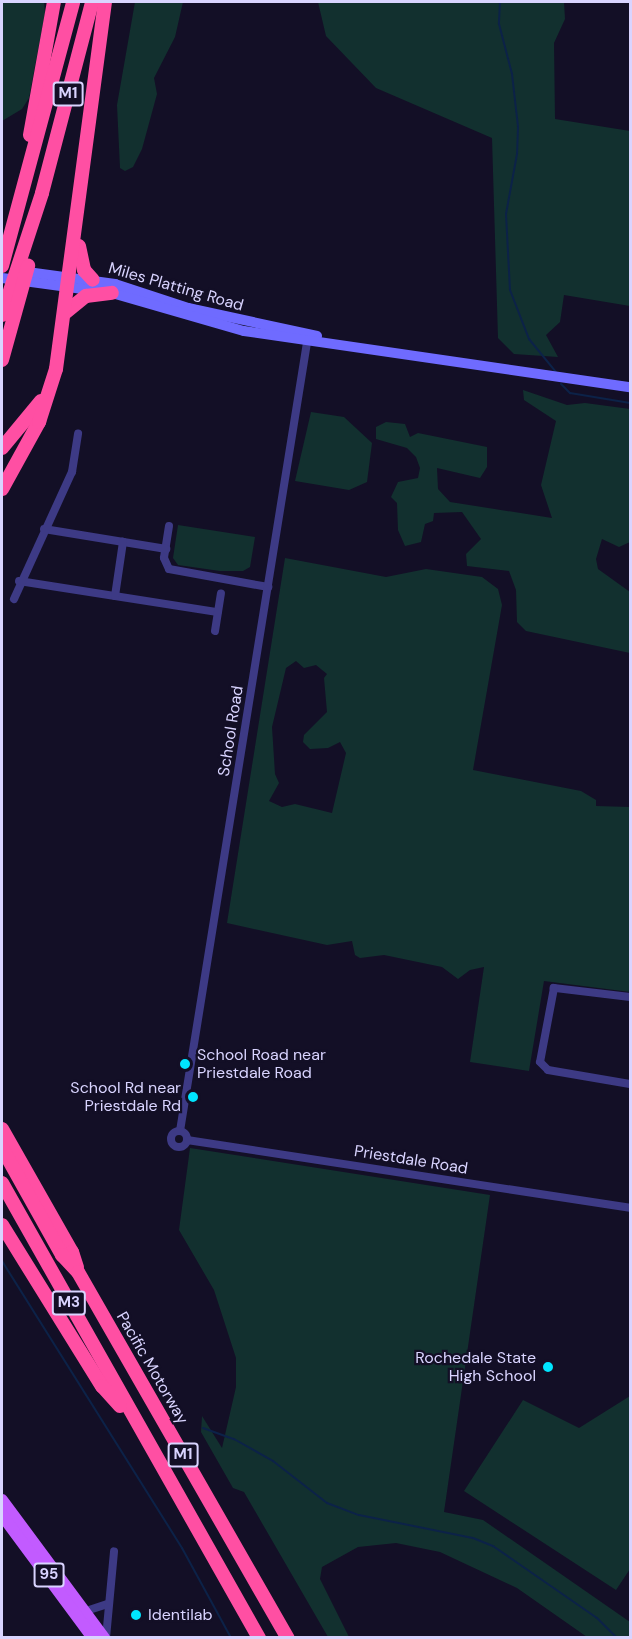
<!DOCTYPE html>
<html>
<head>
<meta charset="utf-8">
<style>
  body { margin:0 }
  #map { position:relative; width:632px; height:1639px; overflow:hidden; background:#130f26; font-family:"DM Sans",sans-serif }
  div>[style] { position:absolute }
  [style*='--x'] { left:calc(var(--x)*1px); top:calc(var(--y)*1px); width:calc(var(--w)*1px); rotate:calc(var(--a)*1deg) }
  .green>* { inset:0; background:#12302f }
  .stream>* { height:2px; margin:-1px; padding:0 1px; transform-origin:1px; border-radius:1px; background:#0c2248 }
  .street>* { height:8px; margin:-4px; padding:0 4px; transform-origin:4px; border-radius:4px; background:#3d3a85 }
  .street>.ring { margin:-4px; padding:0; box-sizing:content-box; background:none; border:8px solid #3d3a85; border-radius:50% }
  .secondary>* { height:10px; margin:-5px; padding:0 5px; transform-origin:5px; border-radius:5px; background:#6f6bff }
  .primary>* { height:12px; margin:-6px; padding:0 6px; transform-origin:6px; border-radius:6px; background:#c25bff }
  .highway>* { height:14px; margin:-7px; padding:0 7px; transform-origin:7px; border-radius:7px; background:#ff4fa3 }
  .dots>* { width:16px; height:16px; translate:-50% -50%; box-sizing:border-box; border:3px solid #130f26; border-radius:50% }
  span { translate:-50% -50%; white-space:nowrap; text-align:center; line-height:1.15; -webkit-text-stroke:4.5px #130f26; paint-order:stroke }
  .shield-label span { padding:2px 4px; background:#130f26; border:2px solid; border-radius:4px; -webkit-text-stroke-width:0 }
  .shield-label { font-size:15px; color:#d9d4ff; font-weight:700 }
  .street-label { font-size:16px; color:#d9d4ff }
  .poi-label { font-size:16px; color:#d9d4ff }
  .left { translate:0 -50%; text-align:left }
  .right { translate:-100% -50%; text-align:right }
  .frame { position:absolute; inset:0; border:3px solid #d9d4ff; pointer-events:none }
</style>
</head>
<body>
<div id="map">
  <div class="green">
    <div style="clip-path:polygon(2px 2px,44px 2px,45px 13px,29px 98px,22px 109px,2px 121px)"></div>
    <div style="clip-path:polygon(135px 2px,183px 2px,175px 37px,154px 78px,157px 94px,142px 149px,133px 167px,125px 171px,120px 168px,117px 105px)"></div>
    <div style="clip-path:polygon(318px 2px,564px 2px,565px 19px,554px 43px,555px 119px,630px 131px,630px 306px,564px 295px,560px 322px,546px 335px,558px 357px,514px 354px,498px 338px,492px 138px,376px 88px,326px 36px)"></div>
    <div style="clip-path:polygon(523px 390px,567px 405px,585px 403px,630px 409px,630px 542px,619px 547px,602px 539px,596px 559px,598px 569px,630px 592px,630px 653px,526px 631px,517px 622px,516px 590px,509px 571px,467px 566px,466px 554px,481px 539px,462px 512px,434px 513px,433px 521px,425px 524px,421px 542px,405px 546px,398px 530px,397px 503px,391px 497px,398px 482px,418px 478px,420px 468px,416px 457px,407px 448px,376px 439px,376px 427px,386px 422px,405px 424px,410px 437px,418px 433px,487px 447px,487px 467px,480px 478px,437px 468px,438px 489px,450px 502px,552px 518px,541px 485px,556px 421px,524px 400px)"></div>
    <div style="clip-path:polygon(311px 412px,344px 417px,372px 443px,367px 482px,349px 490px,295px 481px)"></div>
    <div style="clip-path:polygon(178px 525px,255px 537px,250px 567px,243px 571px,220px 571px,178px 565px,173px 558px)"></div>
    <div style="clip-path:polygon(evenodd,285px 558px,386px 577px,426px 569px,482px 577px,498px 589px,502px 605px,473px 770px,581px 791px,596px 800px,596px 806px,630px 807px,630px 992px,544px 981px,529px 1071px,470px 1062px,484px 967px,470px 970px,458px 979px,442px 967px,384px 955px,360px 958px,355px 955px,352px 941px,327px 945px,227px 923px,285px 558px,296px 661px,304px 668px,316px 665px,327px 674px,324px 678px,327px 712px,304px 735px,303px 742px,310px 749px,328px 748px,340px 742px,346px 753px,332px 813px,295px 804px,282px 807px,269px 801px,279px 783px,275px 774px,272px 727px,286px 668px,296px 661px)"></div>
    <div style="clip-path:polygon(190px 1148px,490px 1195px,444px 1512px,483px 1520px,630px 1622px,630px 1637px,587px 1637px,517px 1588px,440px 1552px,396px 1543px,358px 1547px,322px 1567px,320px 1579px,349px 1637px,328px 1637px,244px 1492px,233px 1488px,201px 1432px,202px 1416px,222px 1448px,236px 1387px,236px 1358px,214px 1290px,179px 1230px)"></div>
    <div style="clip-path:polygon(630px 1396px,630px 1569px,616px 1590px,464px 1491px,523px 1400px,579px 1428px)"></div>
  </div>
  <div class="stream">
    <div style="--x:500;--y:2;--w:22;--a:93"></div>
    <div style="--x:499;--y:24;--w:52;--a:75.4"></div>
    <div style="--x:512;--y:74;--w:53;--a:83.5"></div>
    <div style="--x:518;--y:127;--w:27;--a:92"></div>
    <div style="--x:517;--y:154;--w:61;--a:100.4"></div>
    <div style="--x:506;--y:214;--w:76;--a:87"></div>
    <div style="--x:510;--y:290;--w:53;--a:68.8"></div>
    <div style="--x:529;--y:339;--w:43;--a:50.7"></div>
    <div style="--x:561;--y:384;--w:13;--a:45"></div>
    <div style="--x:570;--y:393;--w:61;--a:9.5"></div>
    <div style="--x:2;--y:1261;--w:339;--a:57.9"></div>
    <div style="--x:182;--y:1548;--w:102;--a:61.4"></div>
    <div style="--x:203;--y:1428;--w:33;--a:20"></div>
    <div style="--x:234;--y:1439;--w:45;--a:29.4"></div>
    <div style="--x:273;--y:1461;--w:68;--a:37.9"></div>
    <div style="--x:327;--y:1503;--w:34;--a:21"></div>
    <div style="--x:359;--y:1515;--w:116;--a:11.4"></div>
    <div style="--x:473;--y:1538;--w:22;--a:22"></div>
    <div style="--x:493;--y:1546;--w:126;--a:34.7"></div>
    <div style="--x:597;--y:1618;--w:28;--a:45"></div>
  </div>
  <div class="street">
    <div style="--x:169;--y:526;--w:32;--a:99"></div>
    <div style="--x:164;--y:558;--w:12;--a:66"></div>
    <div style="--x:169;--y:569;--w:101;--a:10.3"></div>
    <div style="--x:44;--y:529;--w:124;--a:9.3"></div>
    <div style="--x:19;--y:581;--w:201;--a:8.9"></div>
    <div style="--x:115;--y:596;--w:55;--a:-81.6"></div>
    <div style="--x:14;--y:599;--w:140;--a:-65.5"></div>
    <div style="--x:72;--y:472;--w:39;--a:-81"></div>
    <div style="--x:215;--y:631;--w:38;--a:-81"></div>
    <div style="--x:630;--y:997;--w:77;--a:-173.2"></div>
    <div style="--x:554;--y:988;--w:75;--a:100.7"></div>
    <div style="--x:540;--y:1062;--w:11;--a:45"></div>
    <div style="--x:548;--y:1070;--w:83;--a:9.7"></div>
    <div style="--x:180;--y:1131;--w:805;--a:-80.85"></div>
    <div class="ring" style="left:171px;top:1131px;width:8px;height:8px"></div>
    <div style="--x:187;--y:1140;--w:448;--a:8.7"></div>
    <div style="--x:86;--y:1611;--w:23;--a:-18"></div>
    <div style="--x:106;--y:1638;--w:87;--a:-84.7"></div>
  </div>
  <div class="secondary">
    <div style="--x:20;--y:271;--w:96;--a:7.8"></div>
    <div style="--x:115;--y:284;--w:77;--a:18.2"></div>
    <div style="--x:188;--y:308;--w:132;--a:12.2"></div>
    <div style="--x:2;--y:278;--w:111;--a:7.8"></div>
    <div style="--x:112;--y:293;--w:137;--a:16.1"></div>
    <div style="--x:244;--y:331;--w:390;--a:8.3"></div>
  </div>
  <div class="primary">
    <div style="--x:2;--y:1500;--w:172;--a:53.5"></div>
    <div style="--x:2;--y:1515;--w:153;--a:53.5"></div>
  </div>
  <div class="highway">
    <div style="--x:30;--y:135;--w:135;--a:-79.8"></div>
    <div style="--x:79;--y:246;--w:25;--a:78"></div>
    <div style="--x:84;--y:270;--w:13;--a:48"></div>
    <div style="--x:2;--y:266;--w:273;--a:-74.9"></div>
    <div style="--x:66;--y:312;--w:26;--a:-39"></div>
    <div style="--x:86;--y:296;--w:26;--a:-7"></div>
    <div style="--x:2;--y:315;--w:128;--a:-71.8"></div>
    <div style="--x:42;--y:193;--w:197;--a:-75.3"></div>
    <div style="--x:2;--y:360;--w:98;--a:-74.5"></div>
    <div style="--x:2;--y:448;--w:61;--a:-50.3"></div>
    <div style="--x:2;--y:489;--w:77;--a:-61.1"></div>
    <div style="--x:39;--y:422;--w:56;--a:-72.2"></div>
    <div style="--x:56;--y:369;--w:370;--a:-82.4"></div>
    <div style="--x:2;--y:1129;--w:142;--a:60.4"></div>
    <div style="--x:72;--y:1252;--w:16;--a:72"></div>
    <div style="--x:2;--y:1148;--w:123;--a:60.7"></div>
    <div style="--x:62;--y:1255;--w:23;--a:47"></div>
    <div style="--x:78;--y:1272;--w:422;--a:60.2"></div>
    <div style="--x:2;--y:1183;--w:523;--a:60.54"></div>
    <div style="--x:2;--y:1225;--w:190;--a:58.2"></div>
    <div style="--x:102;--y:1386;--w:27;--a:48"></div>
  </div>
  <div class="dots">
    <div style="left:185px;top:1064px;background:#00e5ff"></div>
    <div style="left:193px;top:1097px;background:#00e5ff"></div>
    <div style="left:548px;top:1367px;background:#00e5ff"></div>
    <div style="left:136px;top:1615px;background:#00e5ff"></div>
  </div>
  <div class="shield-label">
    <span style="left:68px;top:94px">M1</span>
    <span style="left:69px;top:1303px">M3</span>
    <span style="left:183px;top:1455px">M1</span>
    <span style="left:49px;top:1575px">95</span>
  </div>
  <div class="street-label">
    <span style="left:176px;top:287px;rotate:16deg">Miles Platting Road</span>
    <span style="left:231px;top:731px;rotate:-81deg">School Road</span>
    <span style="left:411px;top:1160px;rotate:9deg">Priestdale Road</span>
    <span style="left:152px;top:1368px;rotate:60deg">Pacific Motorway</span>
  </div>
  <div class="poi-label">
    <span class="left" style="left:197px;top:1064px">School Road near<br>Priestdale Road</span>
    <span class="right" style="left:181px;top:1097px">School Rd near<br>Priestdale Rd</span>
    <span class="right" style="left:536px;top:1367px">Rochedale State<br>High School</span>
    <span class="left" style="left:148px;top:1615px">Identilab</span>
  </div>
  <div class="frame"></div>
</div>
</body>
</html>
